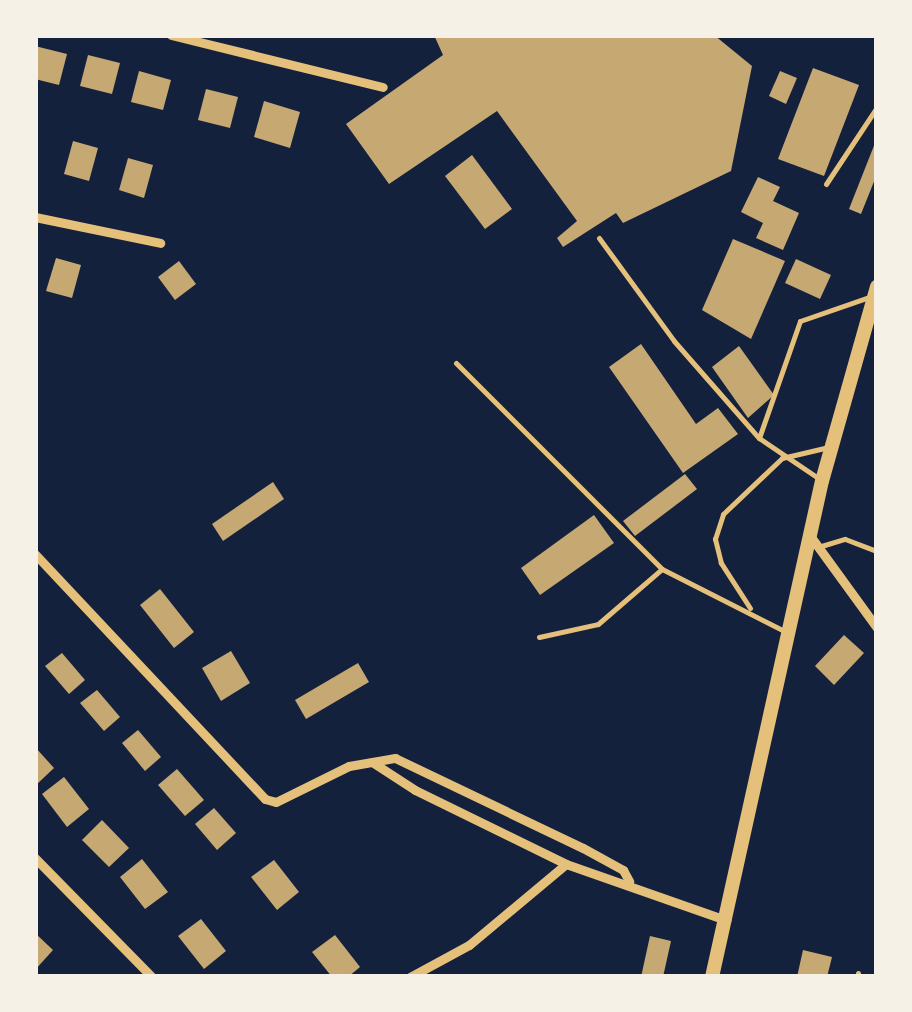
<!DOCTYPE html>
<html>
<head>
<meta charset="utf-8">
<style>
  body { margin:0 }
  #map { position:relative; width:912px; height:1012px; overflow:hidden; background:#14213d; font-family:"Alegreya Sans",sans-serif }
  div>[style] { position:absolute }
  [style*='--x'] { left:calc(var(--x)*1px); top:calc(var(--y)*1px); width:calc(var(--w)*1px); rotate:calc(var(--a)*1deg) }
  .building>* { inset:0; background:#c6a872 }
  .service>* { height:5px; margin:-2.5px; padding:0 2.5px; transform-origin:2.5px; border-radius:2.5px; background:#e5c07b }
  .minor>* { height:9px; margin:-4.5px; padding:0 4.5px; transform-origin:4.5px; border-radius:4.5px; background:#e5c07b }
  .primary>* { height:14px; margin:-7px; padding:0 7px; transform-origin:7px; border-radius:7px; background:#e5c07b }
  span { translate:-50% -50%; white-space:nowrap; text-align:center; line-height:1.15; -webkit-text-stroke:8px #f6f1e7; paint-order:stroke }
  .frame { position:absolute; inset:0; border:38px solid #f6f1e7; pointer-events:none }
</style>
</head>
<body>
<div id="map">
  <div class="building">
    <div style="clip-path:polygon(434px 35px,714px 35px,752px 66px,731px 171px,623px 223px,616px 213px,563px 247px,557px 238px,577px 221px,497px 111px,389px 184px,346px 124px,443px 55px)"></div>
    <div style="clip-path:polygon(35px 46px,67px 54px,59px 85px,35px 79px)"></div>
    <div style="clip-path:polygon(88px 55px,120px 63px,112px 94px,80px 86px)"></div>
    <div style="clip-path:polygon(813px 68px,859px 85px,824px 176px,778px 159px)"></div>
    <div style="clip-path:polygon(139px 71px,171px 80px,163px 110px,131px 102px)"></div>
    <div style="clip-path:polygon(780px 71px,797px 78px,786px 104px,769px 96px)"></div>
    <div style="clip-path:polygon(206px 89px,238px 97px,230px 128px,198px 120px)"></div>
    <div style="clip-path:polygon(264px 101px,300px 112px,290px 148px,254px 137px)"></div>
    <div style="clip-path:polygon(877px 138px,877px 174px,861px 214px,849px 209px)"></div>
    <div style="clip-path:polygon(73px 141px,98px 148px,89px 181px,64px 174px)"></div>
    <div style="clip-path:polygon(472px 155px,512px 209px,485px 229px,445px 176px)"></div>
    <div style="clip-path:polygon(128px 158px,153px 165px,144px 198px,119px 190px)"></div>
    <div style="clip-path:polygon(758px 177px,780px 187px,773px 201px,799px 213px,783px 250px,756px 238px,763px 223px,741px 212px)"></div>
    <div style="clip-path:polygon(733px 239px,785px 261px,751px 339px,702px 310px)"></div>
    <div style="clip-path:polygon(56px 258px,81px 265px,72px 298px,46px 291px)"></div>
    <div style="clip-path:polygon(796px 259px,831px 275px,820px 299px,785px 283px)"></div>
    <div style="clip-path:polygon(179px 261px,196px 284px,175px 300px,158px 277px)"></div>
    <div style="clip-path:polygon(641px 344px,696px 424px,718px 408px,738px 434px,683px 473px,609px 367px)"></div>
    <div style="clip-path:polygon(739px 346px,774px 395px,748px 418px,712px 367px)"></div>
    <div style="clip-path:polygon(685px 474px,697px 489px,635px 536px,623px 521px)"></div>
    <div style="clip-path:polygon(273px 482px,284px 499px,223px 541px,212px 524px)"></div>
    <div style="clip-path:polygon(594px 515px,614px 543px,540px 595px,521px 568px)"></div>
    <div style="clip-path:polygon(160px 589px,194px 632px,174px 648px,140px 605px)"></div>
    <div style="clip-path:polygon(844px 635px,864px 653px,834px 685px,815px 666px)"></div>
    <div style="clip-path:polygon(231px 651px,250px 683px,221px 701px,202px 668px)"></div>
    <div style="clip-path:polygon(62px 653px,85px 680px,69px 694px,45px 666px)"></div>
    <div style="clip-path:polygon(358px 663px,369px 682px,306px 719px,295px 700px)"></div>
    <div style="clip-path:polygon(97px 690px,120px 717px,104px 731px,80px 703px)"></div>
    <div style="clip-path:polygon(138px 730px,161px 757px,145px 771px,122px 743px)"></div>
    <div style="clip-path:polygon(35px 747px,54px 768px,35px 786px)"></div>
    <div style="clip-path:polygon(177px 769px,204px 800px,185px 816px,158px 785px)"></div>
    <div style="clip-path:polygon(64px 777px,89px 809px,67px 827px,42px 794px)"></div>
    <div style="clip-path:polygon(214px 808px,236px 833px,217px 850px,195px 824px)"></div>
    <div style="clip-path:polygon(102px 820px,129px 848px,109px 867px,82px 840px)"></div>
    <div style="clip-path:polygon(142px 859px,168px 892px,145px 909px,120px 877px)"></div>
    <div style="clip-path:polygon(274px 860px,299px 892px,277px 910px,251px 877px)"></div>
    <div style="clip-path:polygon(201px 919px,226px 951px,204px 969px,178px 936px)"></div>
    <div style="clip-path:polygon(35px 933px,53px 950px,35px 970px)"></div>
    <div style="clip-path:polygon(335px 935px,360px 967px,348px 977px,332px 977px,312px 952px)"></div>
    <div style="clip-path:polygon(650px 936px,671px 941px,663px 977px,641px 977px)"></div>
    <div style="clip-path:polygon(803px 950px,832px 957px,827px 977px,797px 977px)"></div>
  </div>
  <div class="service">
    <div style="--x:826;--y:184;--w:92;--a:-56.5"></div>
    <div style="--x:599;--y:238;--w:127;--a:53.9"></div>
    <div style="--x:674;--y:341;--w:129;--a:48.8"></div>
    <div style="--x:759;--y:438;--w:75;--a:34.1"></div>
    <div style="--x:456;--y:363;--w:291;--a:45"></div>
    <div style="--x:662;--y:569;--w:141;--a:26.9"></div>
    <div style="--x:759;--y:438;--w:124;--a:-70.7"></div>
    <div style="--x:800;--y:321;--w:76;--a:-19.1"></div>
    <div style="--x:818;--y:547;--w:28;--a:-17"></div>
    <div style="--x:845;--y:539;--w:34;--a:21"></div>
    <div style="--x:750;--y:608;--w:54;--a:-122.8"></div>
    <div style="--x:721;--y:563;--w:25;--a:-104"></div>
    <div style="--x:715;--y:539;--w:26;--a:-72"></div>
    <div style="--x:723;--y:514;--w:81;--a:-43.5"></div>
    <div style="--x:782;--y:458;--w:48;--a:-13.2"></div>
    <div style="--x:539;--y:637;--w:60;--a:-12.4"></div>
    <div style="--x:598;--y:624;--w:84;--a:-40.7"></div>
    <div style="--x:858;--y:977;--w:4;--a:-90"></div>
  </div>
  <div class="minor">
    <div style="--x:171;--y:35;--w:218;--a:13.8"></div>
    <div style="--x:35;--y:217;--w:128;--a:11.7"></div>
    <div style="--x:811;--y:537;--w:112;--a:54"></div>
    <div style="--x:35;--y:554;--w:336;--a:46.8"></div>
    <div style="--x:265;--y:799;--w:11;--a:15"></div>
    <div style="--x:276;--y:802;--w:81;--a:-26.3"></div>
    <div style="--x:349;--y:766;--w:47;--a:-9.9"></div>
    <div style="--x:395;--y:758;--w:208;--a:25.6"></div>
    <div style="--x:583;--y:848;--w:46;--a:28.8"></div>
    <div style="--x:623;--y:870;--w:13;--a:61"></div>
    <div style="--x:372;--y:762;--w:51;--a:33.1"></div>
    <div style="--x:415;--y:790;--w:168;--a:26.1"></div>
    <div style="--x:566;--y:864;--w:170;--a:19.3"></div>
    <div style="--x:35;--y:858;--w:167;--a:45.5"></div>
    <div style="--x:410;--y:977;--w:67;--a:-28.5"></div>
    <div style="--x:469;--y:945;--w:126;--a:-39.9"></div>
  </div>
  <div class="primary">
    <div style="--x:712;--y:977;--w:508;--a:-77.5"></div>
    <div style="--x:822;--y:481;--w:202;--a:-74.2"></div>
  </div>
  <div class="frame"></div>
</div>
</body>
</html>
